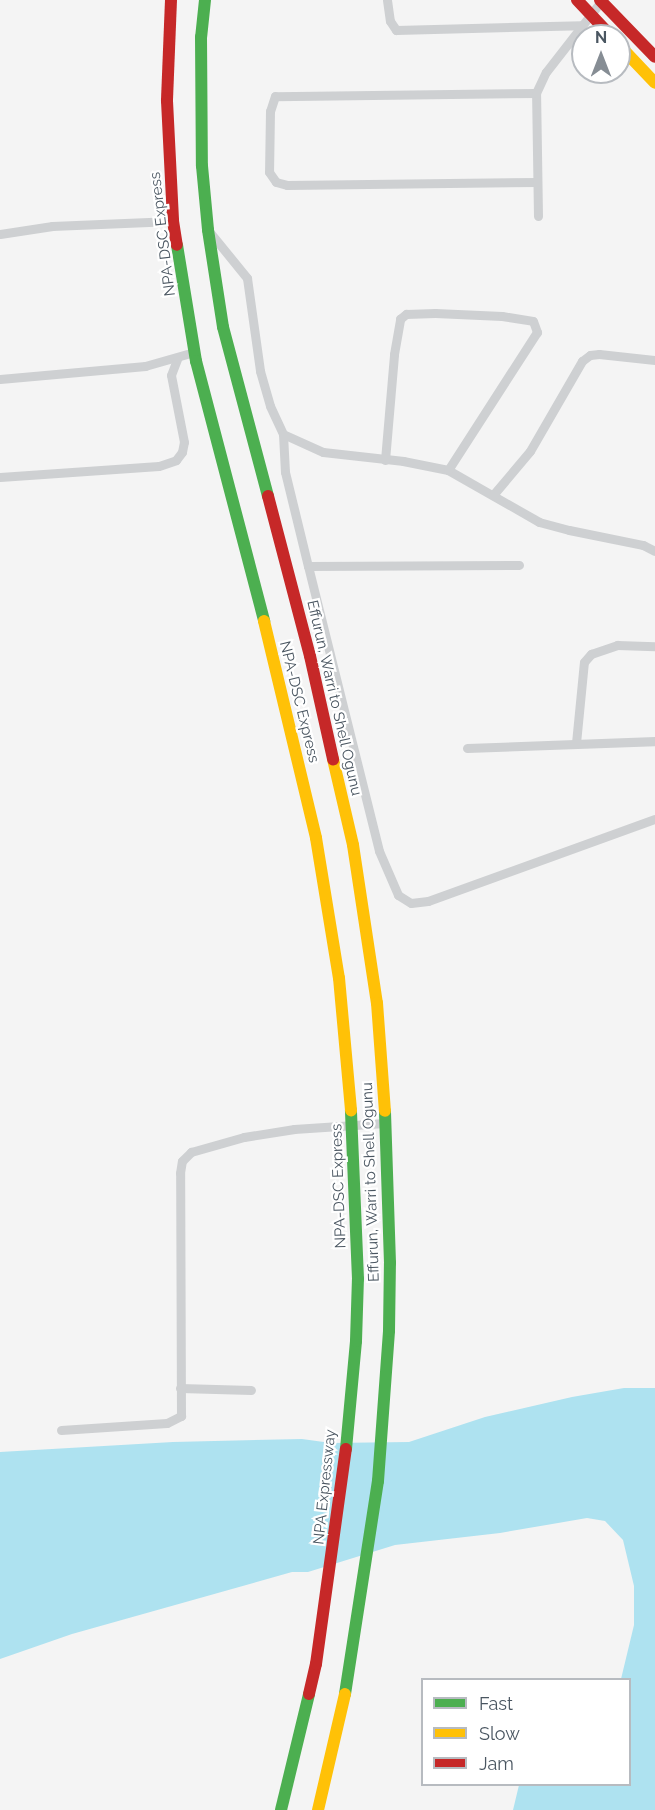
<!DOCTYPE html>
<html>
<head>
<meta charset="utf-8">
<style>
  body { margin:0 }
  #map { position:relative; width:655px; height:1810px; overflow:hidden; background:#f4f4f4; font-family:Raleway,sans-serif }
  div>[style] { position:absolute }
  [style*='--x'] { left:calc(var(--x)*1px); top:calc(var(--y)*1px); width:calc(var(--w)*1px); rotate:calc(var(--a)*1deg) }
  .water>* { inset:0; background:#aee2f0 }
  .street>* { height:9px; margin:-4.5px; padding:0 4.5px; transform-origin:4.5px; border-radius:4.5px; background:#ced0d2 }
  .fast>* { height:12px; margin:-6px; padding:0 6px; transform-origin:6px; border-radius:6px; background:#4caf50 }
  .slow>* { height:12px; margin:-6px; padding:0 6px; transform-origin:6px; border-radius:6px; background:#ffc107 }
  .jam>* { height:12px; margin:-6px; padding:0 6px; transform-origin:6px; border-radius:6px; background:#c62828 }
  span { translate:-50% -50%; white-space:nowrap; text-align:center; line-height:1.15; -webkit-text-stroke:4.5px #fff; paint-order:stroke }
  .street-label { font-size:15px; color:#4a5661 }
  .legend { position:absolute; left:421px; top:1678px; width:210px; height:108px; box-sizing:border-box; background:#fff; border:2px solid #b7bbc0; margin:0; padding:8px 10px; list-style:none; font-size:18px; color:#4a5661 }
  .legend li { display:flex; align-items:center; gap:12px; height:30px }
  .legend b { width:30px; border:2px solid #b7bbc0 }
  .north { position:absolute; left:571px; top:24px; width:60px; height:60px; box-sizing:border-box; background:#fff; border:2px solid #b7bbc0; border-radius:50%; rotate:0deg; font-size:16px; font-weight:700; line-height:24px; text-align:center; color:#4a5661 }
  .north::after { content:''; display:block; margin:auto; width:21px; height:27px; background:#868d94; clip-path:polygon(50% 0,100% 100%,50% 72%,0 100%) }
</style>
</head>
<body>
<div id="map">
  <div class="water">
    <div style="clip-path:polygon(624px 1388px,655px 1388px,655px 1810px,513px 1810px,519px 1785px,630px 1784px,630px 1680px,621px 1679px,634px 1625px,634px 1586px,623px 1540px,605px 1521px,587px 1518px,500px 1533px,395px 1545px,308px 1572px,292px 1572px,72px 1634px,0 1659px,0 1452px,173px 1442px,302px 1439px,331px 1443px,409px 1442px,485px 1417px,572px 1397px)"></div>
  </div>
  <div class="street">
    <div style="--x:387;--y:0;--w:21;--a:82"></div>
    <div style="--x:390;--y:21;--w:11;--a:56"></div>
    <div style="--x:396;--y:30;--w:185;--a:-1.5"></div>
    <div style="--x:536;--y:93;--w:261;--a:179.3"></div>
    <div style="--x:275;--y:96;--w:16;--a:108"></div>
    <div style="--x:270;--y:111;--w:61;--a:90.9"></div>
    <div style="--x:269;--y:172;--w:12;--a:55"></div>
    <div style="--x:276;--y:182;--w:11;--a:15"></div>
    <div style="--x:287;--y:185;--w:250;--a:-0.7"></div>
    <div style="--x:538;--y:216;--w:123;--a:-90.9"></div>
    <div style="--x:536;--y:93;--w:23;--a:-65"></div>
    <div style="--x:546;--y:72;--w:91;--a:-52.1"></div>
    <div style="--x:208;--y:230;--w:62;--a:50.9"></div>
    <div style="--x:247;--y:278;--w:94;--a:82"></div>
    <div style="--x:260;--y:371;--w:36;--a:74"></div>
    <div style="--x:270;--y:406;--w:31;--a:65"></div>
    <div style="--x:283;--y:434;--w:44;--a:24.2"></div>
    <div style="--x:323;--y:452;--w:81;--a:6.4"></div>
    <div style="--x:403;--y:461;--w:46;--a:11.3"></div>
    <div style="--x:448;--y:470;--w:105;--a:29.7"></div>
    <div style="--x:539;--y:522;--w:31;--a:15"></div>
    <div style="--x:569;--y:530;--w:76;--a:11.5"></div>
    <div style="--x:643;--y:545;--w:13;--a:27"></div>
    <div style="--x:0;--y:234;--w:53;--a:-8.7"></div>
    <div style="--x:52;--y:226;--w:121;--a:-2.4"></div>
    <div style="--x:0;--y:379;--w:146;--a:-5.1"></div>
    <div style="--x:145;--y:366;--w:51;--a:-15.9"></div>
    <div style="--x:283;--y:434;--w:38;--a:87"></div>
    <div style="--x:285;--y:472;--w:97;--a:76.3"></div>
    <div style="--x:308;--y:566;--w:294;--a:76"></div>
    <div style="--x:379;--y:851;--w:48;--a:66.6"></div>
    <div style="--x:398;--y:895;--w:15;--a:32"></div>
    <div style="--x:411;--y:903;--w:17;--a:-7"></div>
    <div style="--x:428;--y:901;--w:241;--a:-19.9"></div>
    <div style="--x:385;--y:460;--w:106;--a:-85.1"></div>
    <div style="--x:394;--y:354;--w:36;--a:-80"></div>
    <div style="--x:400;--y:319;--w:8;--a:-40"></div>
    <div style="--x:406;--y:314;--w:29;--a:-2"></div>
    <div style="--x:435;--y:313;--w:67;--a:2.6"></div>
    <div style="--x:502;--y:316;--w:31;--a:9"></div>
    <div style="--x:533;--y:321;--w:12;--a:70"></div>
    <div style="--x:537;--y:332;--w:164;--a:122.8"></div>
    <div style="--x:0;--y:477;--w:159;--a:-4"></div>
    <div style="--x:159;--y:466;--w:18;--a:-19"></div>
    <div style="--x:176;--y:460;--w:10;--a:-53"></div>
    <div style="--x:182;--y:452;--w:10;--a:-79"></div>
    <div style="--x:184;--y:442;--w:68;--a:-101"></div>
    <div style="--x:171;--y:375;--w:19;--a:-69"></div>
    <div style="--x:493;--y:495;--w:57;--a:-49.9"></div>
    <div style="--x:530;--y:451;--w:104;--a:-60"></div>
    <div style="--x:582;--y:361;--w:10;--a:-37"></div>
    <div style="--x:590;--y:355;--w:9;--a:-6"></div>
    <div style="--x:599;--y:354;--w:56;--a:6.1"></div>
    <div style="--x:308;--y:566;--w:211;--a:-0.3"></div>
    <div style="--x:576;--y:743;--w:81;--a:-84.4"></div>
    <div style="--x:584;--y:662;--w:11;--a:-49"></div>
    <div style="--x:591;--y:654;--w:28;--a:-19"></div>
    <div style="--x:617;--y:645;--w:38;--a:2"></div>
    <div style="--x:467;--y:748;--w:188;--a:-2.1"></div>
    <div style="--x:180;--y:1388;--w:71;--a:1.6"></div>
    <div style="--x:61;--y:1430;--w:106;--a:-3.8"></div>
    <div style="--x:167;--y:1423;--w:16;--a:-27"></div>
    <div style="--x:181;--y:1416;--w:243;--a:-90.2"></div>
    <div style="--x:180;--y:1173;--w:12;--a:-81"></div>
    <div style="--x:182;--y:1161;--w:13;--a:-45"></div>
    <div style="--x:191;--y:1152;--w:55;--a:-15.8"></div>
    <div style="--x:244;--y:1137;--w:51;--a:-9.1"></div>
    <div style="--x:294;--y:1129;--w:91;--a:-3.8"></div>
  </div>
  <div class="fast">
    <div style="--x:205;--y:0;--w:37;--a:96"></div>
    <div style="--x:201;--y:37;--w:129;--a:89.6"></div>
    <div style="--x:202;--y:166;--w:64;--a:84.6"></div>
    <div style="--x:208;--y:230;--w:98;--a:81.2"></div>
    <div style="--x:223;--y:327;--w:175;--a:75.1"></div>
    <div style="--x:177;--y:245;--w:118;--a:80.7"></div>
    <div style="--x:196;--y:361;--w:269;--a:75.3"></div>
    <div style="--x:346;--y:1449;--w:108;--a:-84.7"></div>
    <div style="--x:356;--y:1341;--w:62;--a:-88.2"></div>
    <div style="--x:358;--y:1279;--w:169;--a:-92.4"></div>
    <div style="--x:345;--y:1694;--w:216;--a:-81.2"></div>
    <div style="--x:378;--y:1481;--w:150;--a:-85.8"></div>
    <div style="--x:389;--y:1331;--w:68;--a:-89.2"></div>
    <div style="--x:390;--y:1263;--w:152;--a:-91.9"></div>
    <div style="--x:281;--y:1810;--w:119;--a:-76.4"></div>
  </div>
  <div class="slow">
    <div style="--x:619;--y:45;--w:52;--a:46.5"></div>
    <div style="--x:264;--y:621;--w:223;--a:76.5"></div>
    <div style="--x:316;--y:838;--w:142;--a:80.7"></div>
    <div style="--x:339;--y:978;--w:133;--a:84.8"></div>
    <div style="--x:333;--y:759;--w:88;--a:76.9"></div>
    <div style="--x:353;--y:845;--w:160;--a:81.4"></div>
    <div style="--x:377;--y:1003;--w:108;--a:85.8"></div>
    <div style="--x:318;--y:1810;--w:119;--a:-76.9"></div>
  </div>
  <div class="jam">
    <div style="--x:171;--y:0;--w:101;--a:92.3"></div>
    <div style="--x:167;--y:101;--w:120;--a:87.1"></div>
    <div style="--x:173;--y:221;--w:24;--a:81"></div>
    <div style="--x:577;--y:0;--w:50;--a:46.6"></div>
    <div style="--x:600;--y:0;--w:79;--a:46"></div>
    <div style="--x:268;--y:496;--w:165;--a:75.3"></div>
    <div style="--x:310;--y:656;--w:106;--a:77.4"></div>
    <div style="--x:309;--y:1694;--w:31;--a:-77"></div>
    <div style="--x:316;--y:1664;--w:217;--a:-82.1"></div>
  </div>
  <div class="street-label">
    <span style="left:163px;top:234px;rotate:-97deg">NPA-DSC Express</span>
    <span style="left:334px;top:698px;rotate:77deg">Effurun, Warri to Shell Ogunu</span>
    <span style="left:299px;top:702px;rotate:76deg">NPA-DSC Express</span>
    <span style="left:371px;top:1182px;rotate:-92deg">Effurun, Warri to Shell Ogunu</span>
    <span style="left:339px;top:1186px;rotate:-92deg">NPA-DSC Express</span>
    <span style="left:325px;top:1487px;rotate:-84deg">NPA Expressway</span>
  </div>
  <ul class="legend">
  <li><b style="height:8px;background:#4caf50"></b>Fast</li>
  <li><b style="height:8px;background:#ffc107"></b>Slow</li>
  <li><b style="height:8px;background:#c62828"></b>Jam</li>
  </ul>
  <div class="north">N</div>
</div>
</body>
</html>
